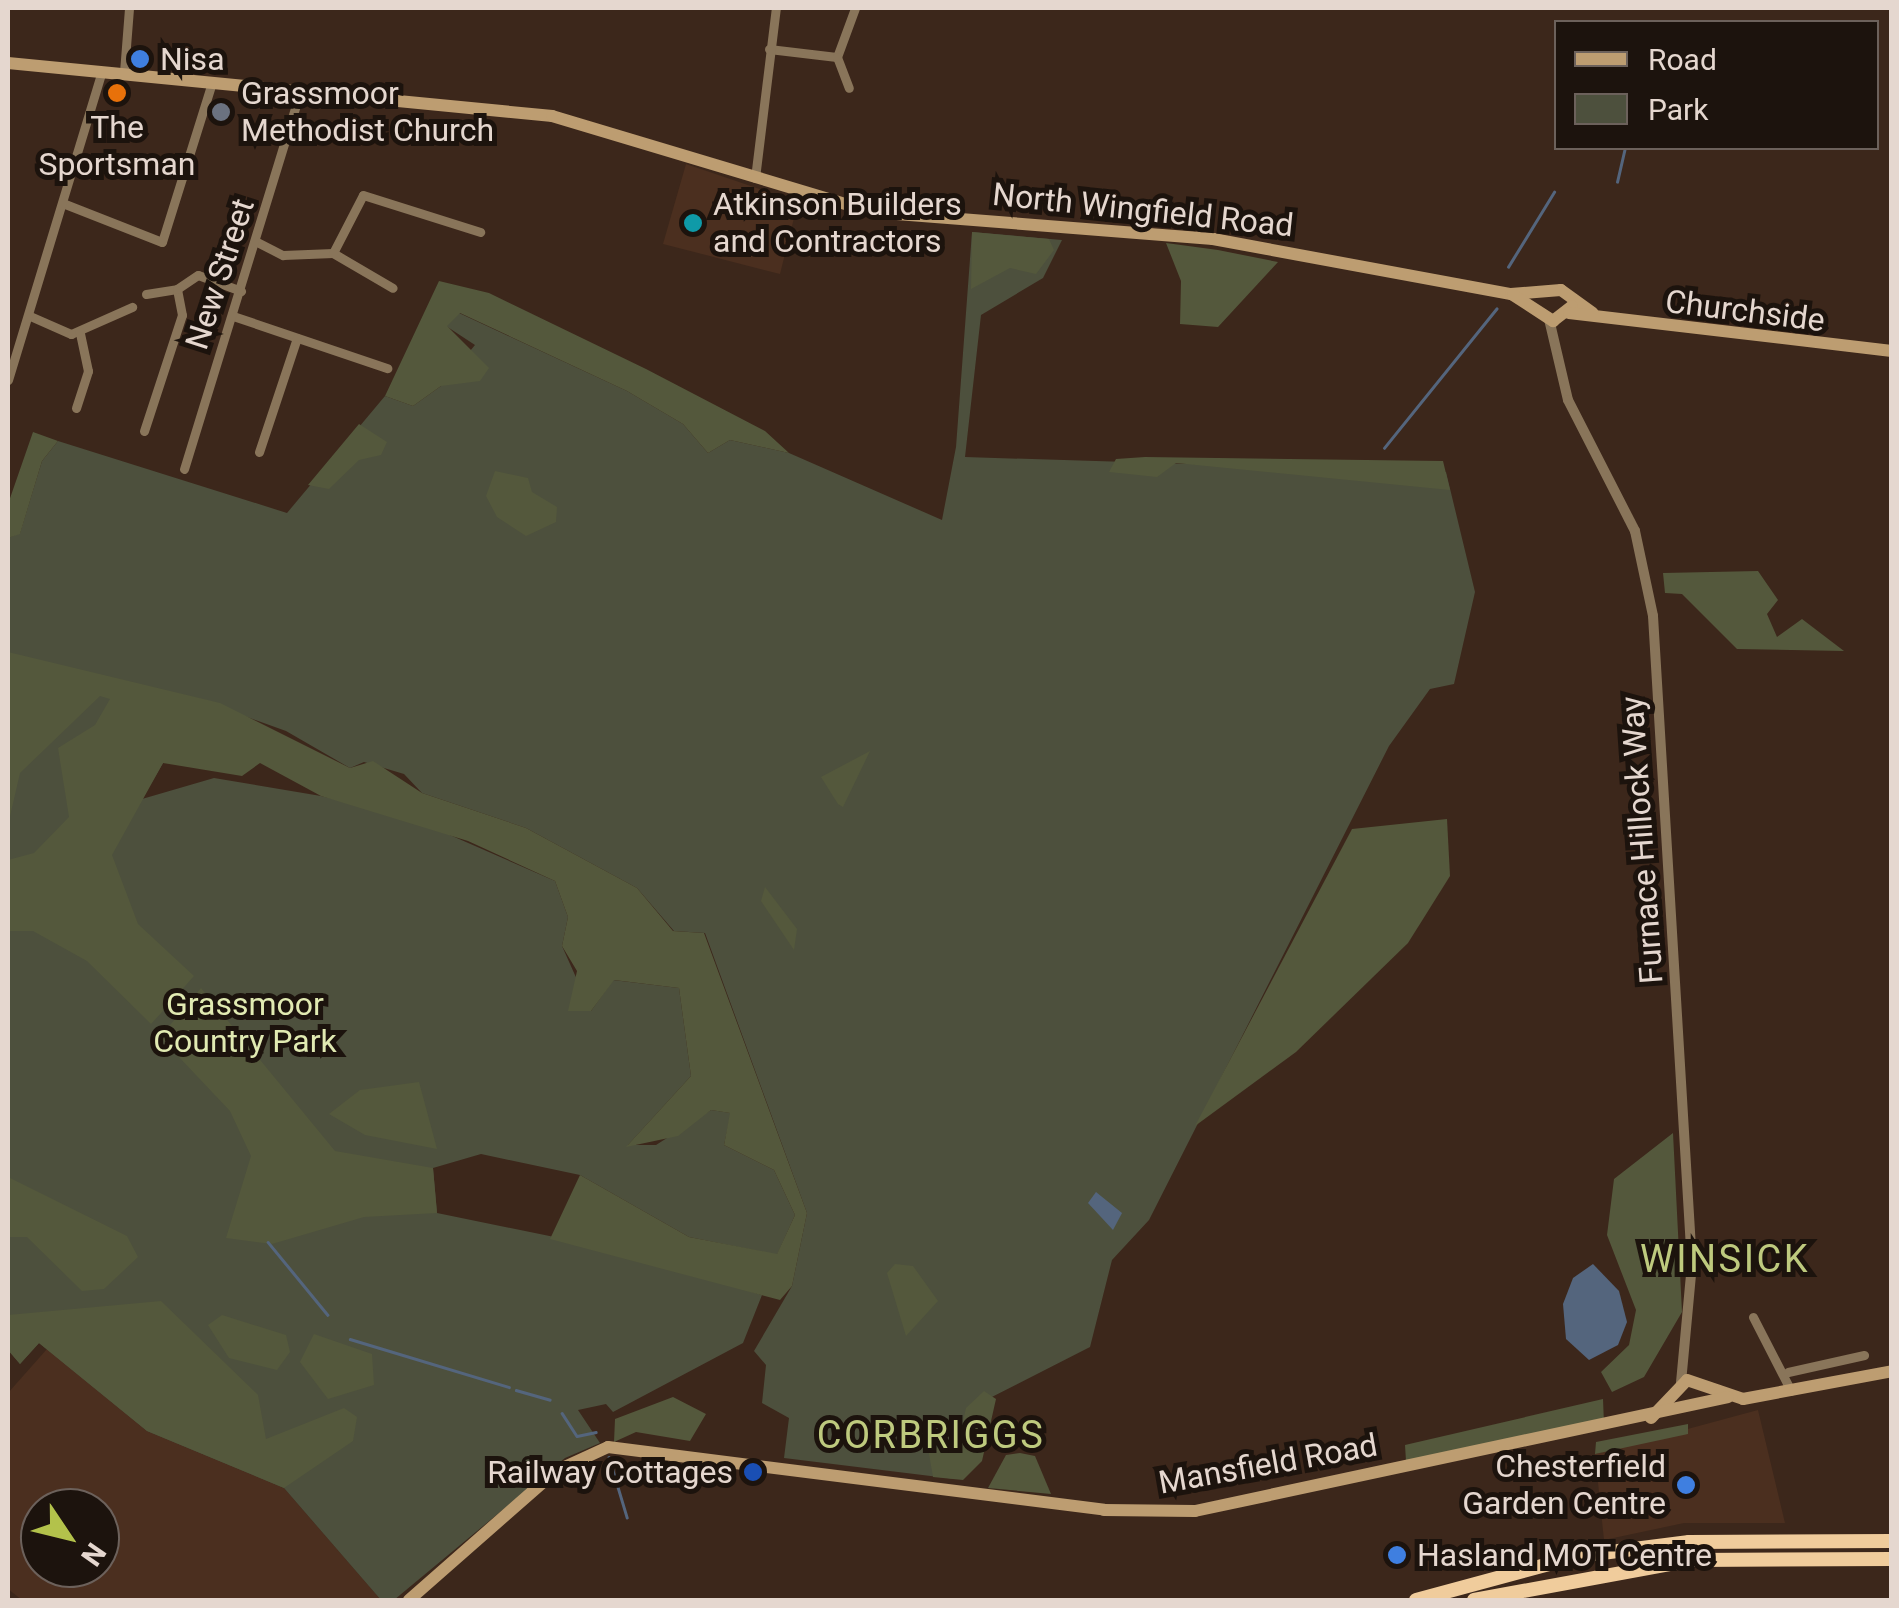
<!DOCTYPE html>
<html>
<head>
<meta charset="utf-8">
<style>
  body { margin:0 }
  #map { position:relative; width:1899px; height:1608px; overflow:hidden; background:#3c271b; font-family:Roboto,sans-serif }
  div>[style] { position:absolute }
  [style*='--x'] { left:calc(var(--x)*1px); top:calc(var(--y)*1px); width:calc(var(--w)*1px); rotate:calc(var(--a)*1deg) }
  .built>* { inset:0; background:#4b2f1f }
  .green>* { inset:0; background:#4d503d }
  .forest>* { inset:0; background:#54583c }
  .water>* { inset:0; background:#54657d }
  .stream>* { height:2.5px; margin:-1.25px; padding:0 1.25px; transform-origin:1.25px; border-radius:1.25px; background:#54657d }
  .minor>* { height:9px; margin:-4.5px; padding:0 4.5px; transform-origin:4.5px; border-radius:4.5px; background:#89755a }
  .tertiary>* { height:10px; margin:-5px; padding:0 5px; transform-origin:5px; border-radius:5px; background:#89755a }
  .secondary>* { height:12px; margin:-6px; padding:0 6px; transform-origin:6px; border-radius:6px; background:#bd9d71 }
  .trunk>* { height:14px; margin:-7px; padding:0 7px; transform-origin:7px; border-radius:7px; background:#f0cc9c }
  .dots>* { width:28px; height:28px; translate:-50% -50%; box-sizing:border-box; border:5px solid #1c130d; border-radius:50% }
  span { translate:-50% -50%; white-space:nowrap; text-align:center; line-height:1.15; -webkit-text-stroke:10px #1c130d; paint-order:stroke }
  .poi-label { font-size:32px; color:#e5d7cf }
  .left { translate:0 -50%; text-align:left }
  .right { translate:-100% -50%; text-align:right }
  .street-label { font-size:32px; color:#e5d7cf }
  .park-label { font-size:32px; color:#e1eab2 }
  .quarter-label { font-size:38px; color:#beca7e; letter-spacing:2.5px }
  .frame { position:absolute; inset:0; border:10px solid #e5d7cf; pointer-events:none }
  .legend { position:absolute; left:1554px; top:20px; width:325px; height:130px; box-sizing:border-box; background:#1c130d; border:2px solid #6c615b; margin:0; padding:12px 18px; list-style:none; font-size:30px; color:#e5d7cf }
  .legend li { display:flex; align-items:center; gap:20px; height:50px }
  .legend b { width:50px; border:2px solid #6c615b }
  .north { position:absolute; left:20px; top:1488px; width:100px; height:100px; box-sizing:border-box; background:#1c130d; border:2px solid #6c615b; border-radius:50%; rotate:125deg; font-size:28px; font-weight:700; line-height:40px; text-align:center; color:#e5d7cf }
  .north::after { content:''; display:block; margin:auto; width:35px; height:45px; background:#b3c24b; clip-path:polygon(50% 0,100% 100%,50% 72%,0 100%) }
</style>
</head>
<body>
<div id="map">
  <div class="built">
    <div style="clip-path:polygon(686px 164px,798px 202px,780px 274px,663px 244px)"></div>
    <div style="clip-path:polygon(evenodd,47px 1349px,147px 1431px,284px 1488px,381px 1600px,22px 1600px,8px 1589px,8px 1393px,47px 1349px,40px 1508px,100px 1508px,100px 1568px,40px 1568px,40px 1508px)"></div>
    <div style="clip-path:polygon(1758px 1410px,1785px 1523px,1684px 1523px,1604px 1540px,1595px 1454px)"></div>
  </div>
  <div class="green">
    <div style="clip-path:polygon(972px 232px,1062px 240px,1043px 278px,981px 315px,965px 457px,1446px 472px,1475px 592px,1454px 684px,1430px 689px,1389px 746px,1149px 1220px,1112px 1260px,1090px 1347px,976px 1405px,955px 1479px,784px 1458px,789px 1418px,762px 1403px,766px 1365px,754px 1351px,792px 1286px,807px 1213px,705px 933px,674px 931px,637px 888px,526px 828px,422px 793px,404px 774px,364px 762px,350px 768px,286px 731px,200px 700px,142px 799px,214px 778px,321px 796px,411px 818px,555px 881px,568px 917px,562px 946px,591px 1011px,613px 980px,679px 988px,691px 1076px,628px 1145px,656px 1145px,711px 1110px,731px 1113px,724px 1145px,774px 1170px,795px 1215px,777px 1255px,689px 1237px,580px 1175px,481px 1154px,433px 1168px,437px 1213px,613px 1249px,762px 1295px,743px 1343px,613px 1412px,606px 1404px,578px 1410px,600px 1443px,565px 1458px,394px 1600px,381px 1600px,284px 1488px,147px 1431px,39px 1343px,20px 1364px,8px 1350px,8px 538px,20px 533px,42px 461px,58px 441px,287px 513px,385px 396px,413px 406px,441px 386px,475px 345px,446px 326px,459px 313px,627px 391px,683px 424px,708px 453px,730px 440px,789px 453px,942px 520px,956px 447px)"></div>
  </div>
  <div class="forest">
    <div style="clip-path:polygon(972px 232px,1049px 239px,1054px 250px,1036px 274px,1010px 268px,971px 289px)"></div>
    <div style="clip-path:polygon(1166px 243px,1218px 250px,1278px 262px,1218px 327px,1180px 324px,1181px 281px)"></div>
    <div style="clip-path:polygon(439px 281px,489px 293px,646px 369px,765px 431px,789px 453px,730px 440px,708px 453px,683px 424px,627px 391px,460px 313px,447px 326px,489px 368px,480px 381px,441px 386px,413px 406px,385px 396px)"></div>
    <div style="clip-path:polygon(359px 424px,387px 442px,381px 455px,359px 460px,329px 489px,308px 485px)"></div>
    <div style="clip-path:polygon(33px 432px,58px 441px,42px 461px,20px 534px,8px 538px,8px 504px)"></div>
    <div style="clip-path:polygon(1145px 457px,1443px 461px,1450px 490px,1176px 463px,1157px 477px,1109px 472px,1116px 459px)"></div>
    <div style="clip-path:polygon(495px 471px,528px 478px,532px 492px,557px 507px,556px 522px,526px 536px,497px 517px,486px 496px)"></div>
    <div style="clip-path:polygon(1758px 571px,1778px 600px,1767px 614px,1777px 637px,1802px 619px,1844px 651px,1737px 649px,1682px 594px,1665px 593px,1663px 573px)"></div>
    <div style="clip-path:polygon(8px 652px,220px 703px,350px 768px,373px 761px,422px 793px,526px 828px,637px 888px,673px 931px,704px 933px,807px 1213px,792px 1286px,780px 1300px,550px 1239px,580px 1175px,689px 1237px,777px 1254px,795px 1215px,774px 1170px,724px 1145px,730px 1113px,711px 1110px,678px 1136px,626px 1147px,691px 1076px,679px 988px,614px 980px,591px 1011px,568px 1011px,577px 971px,562px 946px,568px 917px,555px 881px,468px 841px,321px 796px,260px 763px,242px 776px,163px 763px,112px 855px,138px 924px,194px 976px,162px 1012px,151px 1024px,87px 961px,33px 931px,8px 931px,8px 860px,34px 853px,69px 817px,58px 748px,95px 725px,110px 699px,100px 696px,20px 773px,8px 825px)"></div>
    <div style="clip-path:polygon(870px 751px,843px 807px,838px 804px,821px 777px)"></div>
    <div style="clip-path:polygon(1447px 819px,1450px 876px,1408px 943px,1296px 1052px,1195px 1126px,1352px 829px)"></div>
    <div style="clip-path:polygon(765px 887px,797px 929px,794px 950px,761px 901px)"></div>
    <div style="clip-path:polygon(201px 988px,335px 1151px,433px 1168px,437px 1213px,364px 1217px,272px 1244px,226px 1238px,251px 1156px,230px 1111px,160px 1037px)"></div>
    <div style="clip-path:polygon(419px 1082px,437px 1149px,365px 1135px,329px 1114px,360px 1090px)"></div>
    <div style="clip-path:polygon(1673px 1133px,1682px 1312px,1644px 1377px,1612px 1392px,1601px 1372px,1629px 1345px,1636px 1310px,1607px 1235px,1614px 1179px)"></div>
    <div style="clip-path:polygon(8px 1177px,127px 1236px,138px 1257px,104px 1289px,82px 1291px,27px 1237px,8px 1237px)"></div>
    <div style="clip-path:polygon(895px 1264px,913px 1266px,938px 1301px,906px 1336px,887px 1273px)"></div>
    <div style="clip-path:polygon(161px 1301px,258px 1395px,266px 1439px,344px 1408px,357px 1417px,353px 1441px,284px 1488px,147px 1431px,39px 1343px,20px 1364px,8px 1350px,8px 1315px)"></div>
    <div style="clip-path:polygon(222px 1315px,286px 1335px,290px 1352px,277px 1370px,229px 1358px,208px 1325px)"></div>
    <div style="clip-path:polygon(314px 1334px,372px 1354px,374px 1385px,328px 1399px,300px 1362px)"></div>
    <div style="clip-path:polygon(984px 1391px,996px 1399px,982px 1461px,963px 1480px,933px 1477px,928px 1448px,957px 1448px,966px 1408px)"></div>
    <div style="clip-path:polygon(673px 1397px,706px 1414px,690px 1441px,636px 1432px,614px 1442px,615px 1419px)"></div>
    <div style="clip-path:polygon(1603px 1399px,1604px 1424px,1406px 1461px,1405px 1445px)"></div>
    <div style="clip-path:polygon(1688px 1424px,1688px 1434px,1595px 1454px,1596px 1442px)"></div>
    <div style="clip-path:polygon(1020px 1453px,1035px 1456px,1051px 1494px,988px 1488px,1006px 1455px)"></div>
  </div>
  <div class="water">
    <div style="clip-path:polygon(1096px 1192px,1122px 1213px,1113px 1230px,1088px 1203px)"></div>
    <div style="clip-path:polygon(1593px 1264px,1619px 1291px,1627px 1322px,1618px 1345px,1589px 1360px,1566px 1339px,1563px 1304px,1573px 1278px)"></div>
  </div>
  <div class="stream">
    <div style="--x:1617;--y:182;--w:35;--a:-77"></div>
    <div style="--x:1508;--y:267;--w:88;--a:-58.5"></div>
    <div style="--x:1384;--y:448;--w:179;--a:-51.1"></div>
    <div style="--x:268;--y:1242;--w:94;--a:50.6"></div>
    <div style="--x:350;--y:1339;--w:166;--a:16.8"></div>
    <div style="--x:8;--y:1355;--w:9;--a:90"></div>
    <div style="--x:516;--y:1390;--w:35;--a:16"></div>
    <div style="--x:562;--y:1413;--w:27;--a:57"></div>
    <div style="--x:577;--y:1436;--w:19;--a:-12"></div>
    <div style="--x:609;--y:1457;--w:63;--a:73.3"></div>
  </div>
  <div class="minor">
    <div style="--x:769;--y:49;--w:68;--a:6.7"></div>
    <div style="--x:837;--y:57;--w:52;--a:-69.8"></div>
    <div style="--x:837;--y:57;--w:33;--a:69"></div>
    <div style="--x:124;--y:72;--w:64;--a:-85.5"></div>
    <div style="--x:755;--y:178;--w:171;--a:-83"></div>
    <div style="--x:65;--y:204;--w:104;--a:21.4"></div>
    <div style="--x:162;--y:242;--w:168;--a:-72.6"></div>
    <div style="--x:257;--y:242;--w:29;--a:27"></div>
    <div style="--x:283;--y:255;--w:50;--a:-2.3"></div>
    <div style="--x:333;--y:253;--w:65;--a:-62.7"></div>
    <div style="--x:363;--y:195;--w:123;--a:17.5"></div>
    <div style="--x:333;--y:253;--w:69;--a:30.3"></div>
    <div style="--x:146;--y:294;--w:31;--a:-9"></div>
    <div style="--x:30;--y:316;--w:45;--a:23.7"></div>
    <div style="--x:71;--y:334;--w:67;--a:-23.9"></div>
    <div style="--x:233;--y:316;--w:163;--a:18.7"></div>
    <div style="--x:8;--y:380;--w:323;--a:-73.1"></div>
    <div style="--x:76;--y:408;--w:39;--a:-72"></div>
    <div style="--x:88;--y:371;--w:40;--a:-102"></div>
    <div style="--x:144;--y:431;--w:122;--a:-71.9"></div>
    <div style="--x:182;--y:315;--w:26;--a:-101"></div>
    <div style="--x:177;--y:289;--w:25;--a:-34"></div>
    <div style="--x:198;--y:275;--w:46;--a:20.4"></div>
    <div style="--x:259;--y:452;--w:120;--a:-71.6"></div>
    <div style="--x:184;--y:469;--w:394;--a:-72.9"></div>
    <div style="--x:1753;--y:1317;--w:83;--a:62.8"></div>
    <div style="--x:1788;--y:1372;--w:78;--a:-12.6"></div>
  </div>
  <div class="tertiary">
    <div style="--x:1549;--y:319;--w:83;--a:76.8"></div>
    <div style="--x:1568;--y:400;--w:147;--a:62.9"></div>
    <div style="--x:1635;--y:531;--w:87;--a:78"></div>
    <div style="--x:1653;--y:616;--w:649;--a:86.56"></div>
    <div style="--x:1692;--y:1264;--w:120;--a:95.3"></div>
  </div>
  <div class="secondary">
    <div style="--x:8;--y:63;--w:547;--a:5.56"></div>
    <div style="--x:552;--y:116;--w:333;--a:16.7"></div>
    <div style="--x:871;--y:212;--w:343;--a:4.5"></div>
    <div style="--x:1213;--y:239;--w:303;--a:10.5"></div>
    <div style="--x:1511;--y:294;--w:50;--a:-4.6"></div>
    <div style="--x:1561;--y:290;--w:39;--a:36"></div>
    <div style="--x:1513;--y:295;--w:48;--a:33"></div>
    <div style="--x:1553;--y:321;--w:24;--a:-38"></div>
    <div style="--x:1569;--y:313;--w:325;--a:6.7"></div>
    <div style="--x:1651;--y:1418;--w:52;--a:-46.5"></div>
    <div style="--x:1687;--y:1380;--w:59;--a:18.7"></div>
    <div style="--x:1743;--y:1399;--w:152;--a:-10.6"></div>
    <div style="--x:409;--y:1600;--w:196;--a:-41.3"></div>
    <div style="--x:556;--y:1471;--w:57;--a:-24.8"></div>
    <div style="--x:608;--y:1447;--w:500;--a:7.2"></div>
    <div style="--x:1104;--y:1510;--w:91;--a:0.6"></div>
    <div style="--x:1195;--y:1511;--w:545;--a:-12.07"></div>
  </div>
  <div class="trunk">
    <div style="--x:1416;--y:1600;--w:169;--a:-15.1"></div>
    <div style="--x:1579;--y:1556;--w:111;--a:-7.3"></div>
    <div style="--x:1689;--y:1542;--w:203;--a:-0.3"></div>
    <div style="--x:1474;--y:1600;--w:221;--a:-10.4"></div>
    <div style="--x:1691;--y:1560;--w:201;--a:-0.3"></div>
  </div>
  <div class="dots">
    <div style="left:140px;top:59px;background:#3f7fe0"></div>
    <div style="left:117px;top:93px;background:#e8710a"></div>
    <div style="left:221px;top:112px;background:#6b7280"></div>
    <div style="left:693px;top:223px;background:#0f9aa8"></div>
    <div style="left:753px;top:1472px;background:#1a4fb4"></div>
    <div style="left:1686px;top:1485px;background:#3f7fe0"></div>
    <div style="left:1397px;top:1555px;background:#3f7fe0"></div>
  </div>
  <div class="poi-label">
    <span class="left" style="left:160px;top:59px">Nisa</span>
    <span class="left" style="left:241px;top:112px">Grassmoor<br>Methodist Church</span>
    <span style="left:117px;top:146px">The<br>Sportsman</span>
    <span class="left" style="left:713px;top:223px">Atkinson Builders<br>and Contractors</span>
    <span class="right" style="left:1666px;top:1485px">Chesterfield<br>Garden Centre</span>
    <span class="right" style="left:733px;top:1472px">Railway Cottages</span>
    <span class="left" style="left:1417px;top:1555px">Hasland MOT Centre</span>
  </div>
  <div class="street-label">
    <span style="left:1143px;top:210px;rotate:6deg">North Wingfield Road</span>
    <span style="left:220px;top:274px;rotate:-72deg">New Street</span>
    <span style="left:1745px;top:311px;rotate:7deg">Churchside</span>
    <span style="left:1642px;top:840px;rotate:-94deg">Furnace Hillock Way</span>
    <span style="left:1268px;top:1464px;rotate:-10deg">Mansfield Road</span>
  </div>
  <div class="park-label">
    <span style="left:245px;top:1023px">Grassmoor<br>Country Park</span>
  </div>
  <div class="quarter-label">
    <span style="left:1725px;top:1260px">WINSICK</span>
    <span style="left:931px;top:1436px">CORBRIGGS</span>
  </div>
  <div class="frame"></div>
  <ul class="legend">
  <li><b style="height:12px;background:#bd9d71"></b>Road</li>
  <li><b style="height:28px;background:#4d503d"></b>Park</li>
  </ul>
  <div class="north">N</div>
</div>
</body>
</html>
